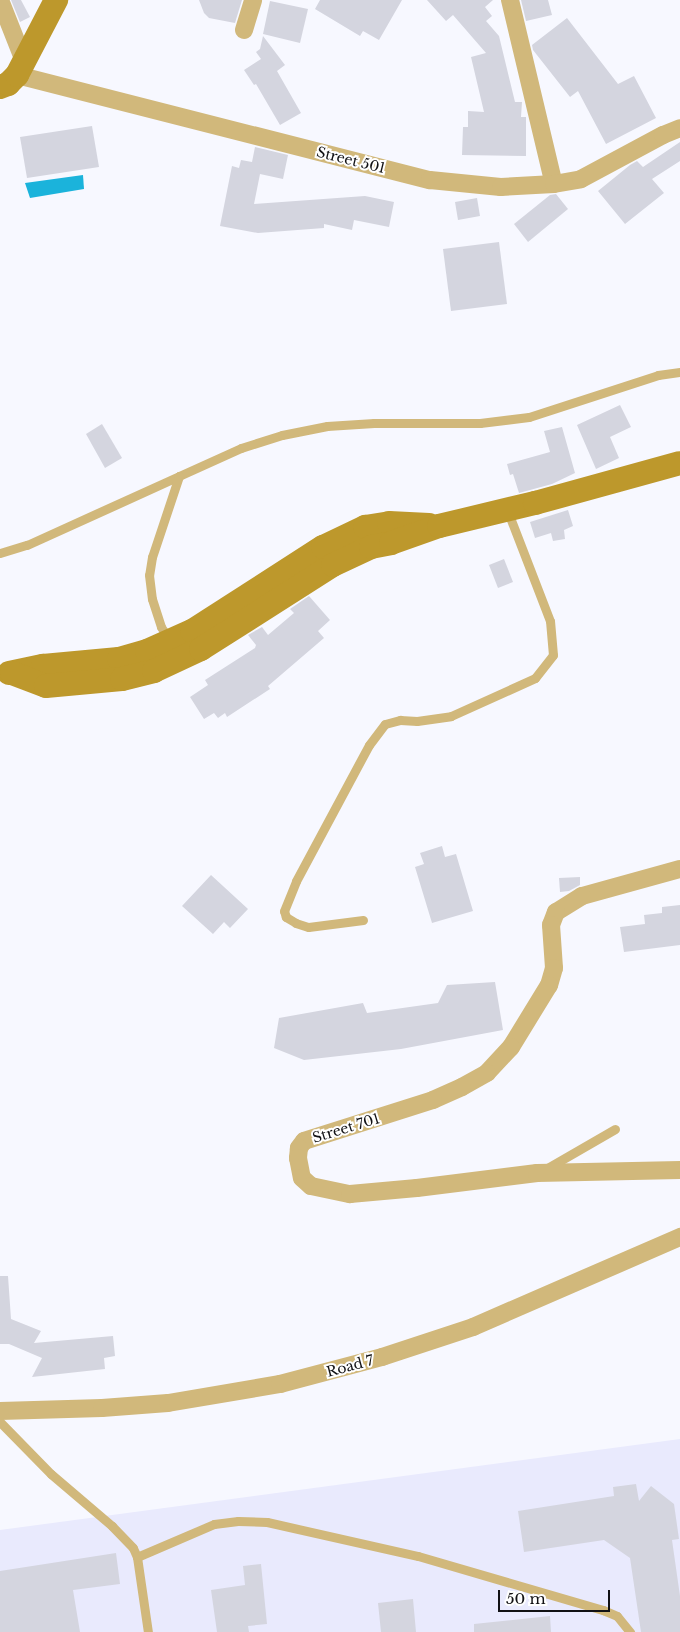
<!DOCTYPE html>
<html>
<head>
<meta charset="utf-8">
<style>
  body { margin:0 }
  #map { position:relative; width:680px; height:1632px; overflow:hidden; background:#f7f8ff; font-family:"Libre Baskerville",serif }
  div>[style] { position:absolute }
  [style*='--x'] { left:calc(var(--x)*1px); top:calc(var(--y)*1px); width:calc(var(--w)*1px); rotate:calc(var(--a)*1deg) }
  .built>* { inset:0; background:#e9eafd }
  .water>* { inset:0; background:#1bb3db }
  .building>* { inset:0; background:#d4d5df }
  .lane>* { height:9px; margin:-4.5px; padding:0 4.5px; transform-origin:4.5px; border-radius:4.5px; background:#d1b87b }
  .street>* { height:18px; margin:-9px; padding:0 9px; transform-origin:9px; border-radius:9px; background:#d1b87b }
  .secondary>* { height:24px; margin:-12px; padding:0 12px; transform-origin:12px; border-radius:12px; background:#bd982c }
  span { translate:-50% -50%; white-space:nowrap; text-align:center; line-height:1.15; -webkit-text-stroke:4px #fff; paint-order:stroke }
  .street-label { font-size:14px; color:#111114 }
  .scale { position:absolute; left:498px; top:1590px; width:112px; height:22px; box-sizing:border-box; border:2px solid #111114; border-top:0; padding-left:6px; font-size:15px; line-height:18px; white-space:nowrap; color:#111114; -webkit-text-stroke:4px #fff; paint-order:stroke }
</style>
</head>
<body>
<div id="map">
  <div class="built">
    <div style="clip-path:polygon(680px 1439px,680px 1632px,0 1632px,0 1530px)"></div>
  </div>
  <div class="water">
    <div style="clip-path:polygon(83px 175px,84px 189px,30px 198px,25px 183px)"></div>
  </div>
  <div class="building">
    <div style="clip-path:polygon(11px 0,21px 0,30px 17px,20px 22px)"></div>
    <div style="clip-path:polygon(199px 0,242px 0,235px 23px,209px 18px,204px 13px)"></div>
    <div style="clip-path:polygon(320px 0,402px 0,379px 40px,363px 31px,360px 36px,315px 9px)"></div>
    <div style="clip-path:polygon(427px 0,493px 0,485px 7px,492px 16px,486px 21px,499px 36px,515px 102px,522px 102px,521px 117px,526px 117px,526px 156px,462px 155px,463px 127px,468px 127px,468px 111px,484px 112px,471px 57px,486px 53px,453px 15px,446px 21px)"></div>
    <div style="clip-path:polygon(521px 0,548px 0,552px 15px,526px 21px)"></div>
    <div style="clip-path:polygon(270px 1px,308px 9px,300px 43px,263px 34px)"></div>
    <div style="clip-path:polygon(567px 18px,618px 84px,634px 76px,656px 118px,606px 144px,578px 91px,570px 97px,533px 50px,532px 45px)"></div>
    <div style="clip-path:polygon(263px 36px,285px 65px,277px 71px,301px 113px,280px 125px,256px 84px,254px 85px,244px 70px,261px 59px,256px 52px,260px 49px)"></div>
    <div style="clip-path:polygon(92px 126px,99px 167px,27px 178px,20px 137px)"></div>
    <div style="clip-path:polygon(680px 142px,680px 161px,652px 179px,664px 193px,625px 224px,598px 191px,630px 165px,637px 161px,643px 167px)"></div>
    <div style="clip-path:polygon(255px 147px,288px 155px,283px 179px,260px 174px,254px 204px,365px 196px,394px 202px,389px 227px,354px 220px,352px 230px,324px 224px,324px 228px,258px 233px,220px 226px,232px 166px,239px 168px,241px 160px,252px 162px)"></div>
    <div style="clip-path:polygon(556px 194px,568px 209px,528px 242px,514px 224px,550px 195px)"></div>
    <div style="clip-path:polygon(477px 198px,480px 216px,458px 220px,455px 202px)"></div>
    <div style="clip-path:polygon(499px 242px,507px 304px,451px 311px,443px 249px)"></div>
    <div style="clip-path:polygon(620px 405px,631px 427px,610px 437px,619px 458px,596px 469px,577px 425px)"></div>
    <div style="clip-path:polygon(102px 424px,122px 458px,105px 468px,86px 434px)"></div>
    <div style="clip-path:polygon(562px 427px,575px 473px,552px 484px,519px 493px,513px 474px,510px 475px,507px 464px,550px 452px,544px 431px)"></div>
    <div style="clip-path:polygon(568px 510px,573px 526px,564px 530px,565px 539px,553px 541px,551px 533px,535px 538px,530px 522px)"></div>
    <div style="clip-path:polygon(504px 559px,513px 582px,498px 588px,489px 565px)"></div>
    <div style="clip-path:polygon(309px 596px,330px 620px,318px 631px,324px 638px,268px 686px,270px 689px,227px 717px,225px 713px,218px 718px,214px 713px,204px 719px,190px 697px,208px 685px,205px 680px,255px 648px,256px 645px,248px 635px,262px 627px,268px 635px,294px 613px,290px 609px)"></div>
    <div style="clip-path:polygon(442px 846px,445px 857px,456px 854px,473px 911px,432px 923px,415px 867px,424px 864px,420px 853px)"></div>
    <div style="clip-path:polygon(211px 875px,248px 909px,230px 928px,224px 922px,213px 934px,182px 906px)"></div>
    <div style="clip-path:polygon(580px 877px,580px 885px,569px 891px,560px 892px,559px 878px)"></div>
    <div style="clip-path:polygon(680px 905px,680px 945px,624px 952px,620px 927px,645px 924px,644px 915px,662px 913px,662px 907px)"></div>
    <div style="clip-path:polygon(495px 982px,503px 1030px,401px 1049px,304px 1060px,274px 1048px,279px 1018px,363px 1003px,367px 1013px,438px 1003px,447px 985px)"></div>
    <div style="clip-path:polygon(0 1276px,8px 1276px,11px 1319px,41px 1331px,34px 1343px,113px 1336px,115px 1356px,104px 1358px,105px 1369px,32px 1377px,42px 1358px,9px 1344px,0 1344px)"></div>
    <div style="clip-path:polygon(636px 1484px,639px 1501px,651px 1486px,674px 1504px,679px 1539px,672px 1540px,680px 1596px,680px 1632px,641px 1632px,630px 1558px,604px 1540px,524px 1552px,518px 1511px,614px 1496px,613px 1487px)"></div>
    <div style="clip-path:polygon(116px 1553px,120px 1584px,73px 1590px,80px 1632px,0 1632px,0 1571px)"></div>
    <div style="clip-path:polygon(261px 1564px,267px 1624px,248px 1626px,249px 1632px,217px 1632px,211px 1590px,245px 1585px,243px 1566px)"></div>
    <div style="clip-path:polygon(413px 1599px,416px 1632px,381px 1632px,378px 1603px)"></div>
    <div style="clip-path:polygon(550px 1616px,551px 1632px,474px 1632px,474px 1624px)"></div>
  </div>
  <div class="lane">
    <div style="--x:179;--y:476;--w:68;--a:-24.3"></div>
    <div style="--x:241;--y:448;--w:43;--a:-17.6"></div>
    <div style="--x:282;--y:435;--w:46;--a:-11.3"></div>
    <div style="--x:327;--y:426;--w:47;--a:-3.7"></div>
    <div style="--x:374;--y:423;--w:106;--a:0"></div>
    <div style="--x:480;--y:423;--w:49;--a:-7"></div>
    <div style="--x:529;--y:417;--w:136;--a:-18"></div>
    <div style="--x:658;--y:375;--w:22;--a:-8"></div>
    <div style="--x:0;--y:553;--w:28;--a:-17"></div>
    <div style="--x:27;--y:545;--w:167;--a:-24.4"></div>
    <div style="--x:179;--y:476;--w:85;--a:108.4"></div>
    <div style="--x:152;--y:557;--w:18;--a:99"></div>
    <div style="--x:149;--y:575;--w:24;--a:83"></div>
    <div style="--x:152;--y:599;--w:29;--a:72"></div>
    <div style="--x:161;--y:627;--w:14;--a:56"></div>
    <div style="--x:363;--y:920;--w:55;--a:172.7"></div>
    <div style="--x:308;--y:927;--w:13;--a:-162"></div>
    <div style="--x:296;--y:923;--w:12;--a:-149"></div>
    <div style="--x:286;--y:917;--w:6;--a:-108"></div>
    <div style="--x:284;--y:911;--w:32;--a:-68"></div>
    <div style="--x:296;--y:881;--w:154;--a:-61.8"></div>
    <div style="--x:369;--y:745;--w:26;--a:-53"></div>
    <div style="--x:385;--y:724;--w:16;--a:-15"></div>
    <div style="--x:400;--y:720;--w:17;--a:3"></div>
    <div style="--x:417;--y:721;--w:34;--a:-8"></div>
    <div style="--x:451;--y:716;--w:92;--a:-24.3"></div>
    <div style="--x:535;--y:678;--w:29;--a:-52"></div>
    <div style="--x:553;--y:655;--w:34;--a:-95"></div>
    <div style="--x:550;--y:621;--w:117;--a:-111.1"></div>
    <div style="--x:544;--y:1170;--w:82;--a:-30"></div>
    <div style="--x:0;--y:1422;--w:73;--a:45.6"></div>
    <div style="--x:51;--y:1474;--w:80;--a:40.4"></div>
    <div style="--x:112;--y:1526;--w:30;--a:46"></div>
    <div style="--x:133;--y:1548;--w:10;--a:66"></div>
    <div style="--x:137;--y:1557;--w:76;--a:81.7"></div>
    <div style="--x:137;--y:1557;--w:84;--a:-23.2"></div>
    <div style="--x:214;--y:1524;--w:24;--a:-7"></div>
    <div style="--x:238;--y:1521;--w:29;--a:2"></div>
    <div style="--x:267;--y:1522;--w:155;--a:12.7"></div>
    <div style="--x:418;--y:1556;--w:193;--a:16.3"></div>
    <div style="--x:603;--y:1610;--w:15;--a:23"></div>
    <div style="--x:617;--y:1616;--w:21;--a:51"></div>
  </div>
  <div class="street">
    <div style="--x:0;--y:0;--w:66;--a:68.5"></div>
    <div style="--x:510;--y:0;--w:189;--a:76.6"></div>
    <div style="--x:244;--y:30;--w:31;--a:-73"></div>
    <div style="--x:17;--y:75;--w:426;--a:14.3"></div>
    <div style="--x:430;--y:180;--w:71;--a:5.6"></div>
    <div style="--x:501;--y:187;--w:53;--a:-3.2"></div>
    <div style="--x:554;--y:184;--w:27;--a:-10"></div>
    <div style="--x:581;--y:179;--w:93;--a:-28.2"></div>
    <div style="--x:663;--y:135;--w:18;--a:-22"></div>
    <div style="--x:680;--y:869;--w:102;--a:164.6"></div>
    <div style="--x:582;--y:896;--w:31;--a:148"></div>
    <div style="--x:556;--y:912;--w:14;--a:111"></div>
    <div style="--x:551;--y:925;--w:43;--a:86"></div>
    <div style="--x:554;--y:968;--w:18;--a:106"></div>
    <div style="--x:549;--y:985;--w:73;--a:121.5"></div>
    <div style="--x:511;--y:1047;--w:35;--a:133"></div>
    <div style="--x:487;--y:1073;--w:29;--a:151"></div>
    <div style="--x:462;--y:1087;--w:32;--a:156"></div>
    <div style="--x:433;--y:1100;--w:135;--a:162.4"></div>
    <div style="--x:304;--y:1141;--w:9;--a:126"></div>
    <div style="--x:299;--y:1148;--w:10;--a:96"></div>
    <div style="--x:298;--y:1158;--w:20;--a:79"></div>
    <div style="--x:302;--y:1178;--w:12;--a:42"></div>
    <div style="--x:311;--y:1186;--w:40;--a:12"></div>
    <div style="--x:350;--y:1194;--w:67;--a:-5.1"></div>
    <div style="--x:417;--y:1188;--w:121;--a:-7.1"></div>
    <div style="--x:537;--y:1173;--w:143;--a:-1.2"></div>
    <div style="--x:0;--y:1411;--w:102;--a:-1.7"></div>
    <div style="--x:102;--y:1408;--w:66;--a:-4.3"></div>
    <div style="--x:168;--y:1403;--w:114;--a:-9.6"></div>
    <div style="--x:280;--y:1384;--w:106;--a:-14.8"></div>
    <div style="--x:382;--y:1357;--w:96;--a:-18.2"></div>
    <div style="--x:473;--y:1327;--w:226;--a:-23.5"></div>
  </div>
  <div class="secondary">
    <div style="--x:0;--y:87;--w:9;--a:-21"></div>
    <div style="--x:8;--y:84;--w:13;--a:-45"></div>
    <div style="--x:17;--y:75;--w:85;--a:-62.5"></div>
    <div style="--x:9;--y:673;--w:35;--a:-12"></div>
    <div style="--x:43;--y:666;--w:76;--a:-5.3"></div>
    <div style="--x:119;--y:659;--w:29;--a:-16"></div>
    <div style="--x:147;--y:651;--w:49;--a:-24"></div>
    <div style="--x:192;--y:631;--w:156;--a:-32.7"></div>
    <div style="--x:323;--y:547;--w:47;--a:-25.5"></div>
    <div style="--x:365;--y:527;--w:24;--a:-9"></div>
    <div style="--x:389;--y:523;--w:40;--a:2.9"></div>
    <div style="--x:12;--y:673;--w:36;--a:21"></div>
    <div style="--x:46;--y:686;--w:76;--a:-5.3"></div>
    <div style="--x:122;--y:679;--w:33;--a:-14"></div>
    <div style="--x:154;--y:671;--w:52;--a:-25.1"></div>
    <div style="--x:201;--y:649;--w:156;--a:-32.5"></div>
    <div style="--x:333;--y:565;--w:42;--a:-25.3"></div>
    <div style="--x:371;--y:547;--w:20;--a:-11"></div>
    <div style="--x:391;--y:543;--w:51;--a:-19.5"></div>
    <div style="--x:439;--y:526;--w:99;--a:-13.5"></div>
    <div style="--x:535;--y:503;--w:150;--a:-15.4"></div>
  </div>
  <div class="street-label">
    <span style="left:351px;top:160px;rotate:14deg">Street 501</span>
    <span style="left:346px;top:1128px;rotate:-17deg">Street 701</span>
    <span style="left:350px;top:1366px;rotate:-15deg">Road 7</span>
  </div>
  <div class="scale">50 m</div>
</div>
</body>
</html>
